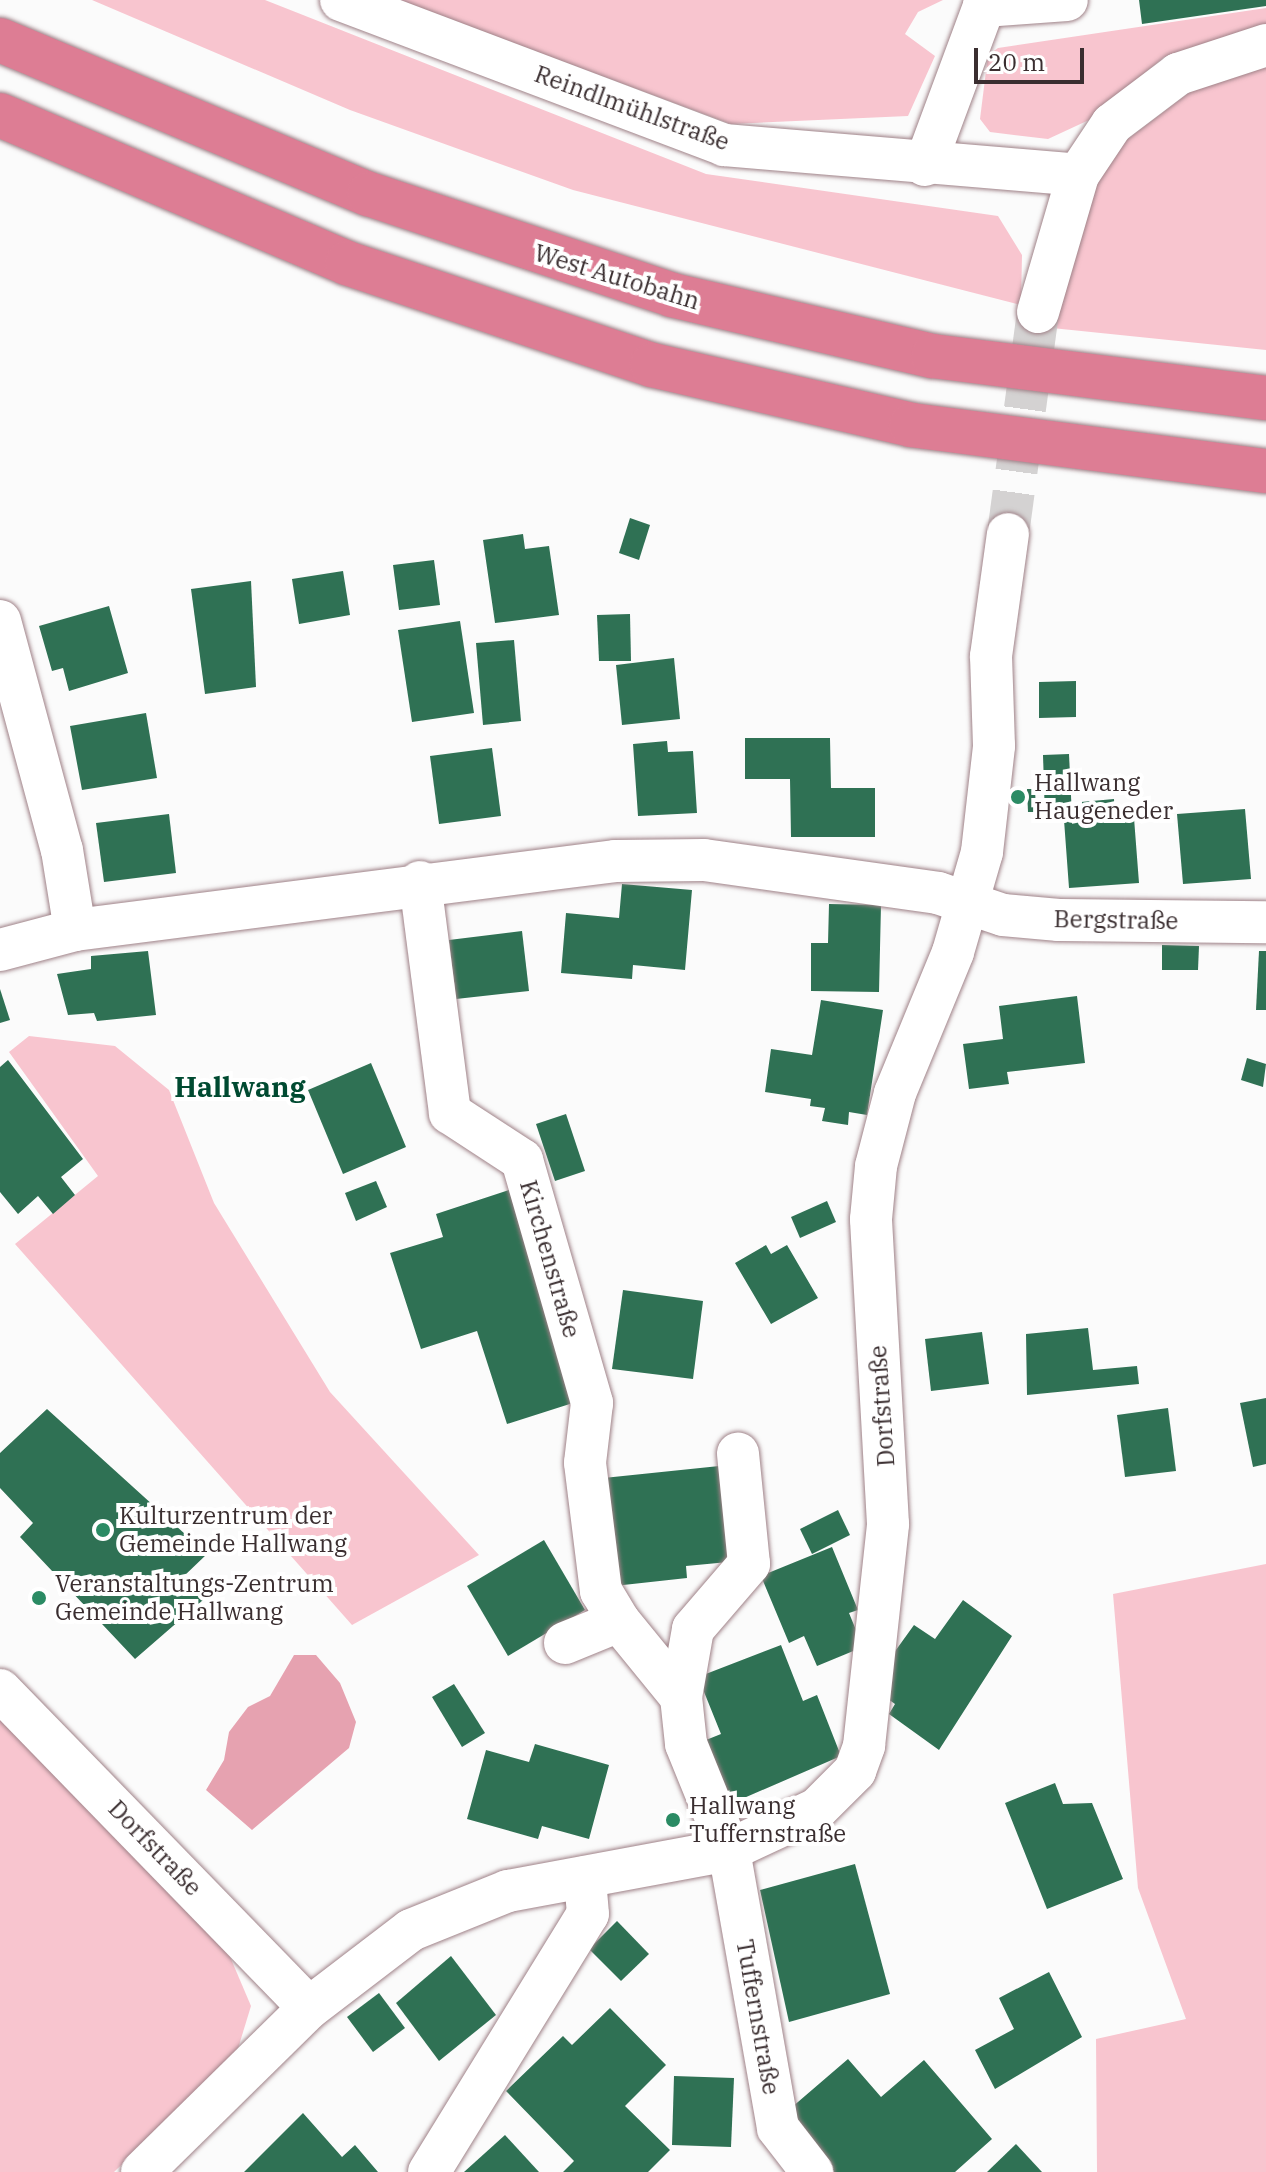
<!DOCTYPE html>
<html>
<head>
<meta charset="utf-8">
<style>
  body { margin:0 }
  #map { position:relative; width:1266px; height:2172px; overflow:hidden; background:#fbfbfb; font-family:"IBM Plex Serif",serif }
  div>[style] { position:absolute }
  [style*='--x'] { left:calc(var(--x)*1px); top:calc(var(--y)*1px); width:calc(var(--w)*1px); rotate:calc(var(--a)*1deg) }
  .green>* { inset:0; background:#f8c5cf }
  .water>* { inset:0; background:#e6a2b0 }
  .building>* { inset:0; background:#2f7154 }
  .minor-tunnel>* { height:42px; margin-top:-21px; transform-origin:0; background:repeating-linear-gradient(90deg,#d4d2d2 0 42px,transparent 0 63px) }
  .roads { filter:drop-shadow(0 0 2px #9f8288) drop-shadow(0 0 2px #9f8288) }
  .minor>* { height:42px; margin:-21px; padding:0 21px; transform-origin:21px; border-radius:21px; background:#fff }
  .highway>* { height:44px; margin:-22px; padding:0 22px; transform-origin:22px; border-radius:22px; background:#dd7d94 }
  .dots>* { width:22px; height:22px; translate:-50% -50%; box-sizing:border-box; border:4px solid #fff; border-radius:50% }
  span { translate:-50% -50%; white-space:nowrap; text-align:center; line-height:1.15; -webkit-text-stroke:8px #fff; paint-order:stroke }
  .street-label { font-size:24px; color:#3a2e30 }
  .poi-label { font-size:24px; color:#3a2e30 }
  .left { translate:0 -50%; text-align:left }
  .quarter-label { font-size:28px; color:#004a31; font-weight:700 }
  .scale { position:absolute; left:974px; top:48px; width:110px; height:36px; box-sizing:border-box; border:4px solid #3a2e30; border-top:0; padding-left:10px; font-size:24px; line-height:28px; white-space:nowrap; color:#3a2e30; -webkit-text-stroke:6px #fff; paint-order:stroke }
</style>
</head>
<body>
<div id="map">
  <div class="green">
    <div style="clip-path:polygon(92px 0,265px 0,706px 174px,998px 216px,1022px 255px,1021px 305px,573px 190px,350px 110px)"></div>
    <div style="clip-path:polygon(398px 0,943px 0,918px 12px,905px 34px,935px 56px,908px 116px,731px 124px)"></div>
    <div style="clip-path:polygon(1266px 8px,1266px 25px,1164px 57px,1089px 120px,1048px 139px,990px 132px,980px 119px,988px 55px,998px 48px)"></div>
    <div style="clip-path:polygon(1266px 64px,1266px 350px,1052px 328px,1091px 190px,1120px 145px,1207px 79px)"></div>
    <div style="clip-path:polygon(29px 1036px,115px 1046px,169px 1090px,214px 1203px,330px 1392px,479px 1555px,352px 1625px,15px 1244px,98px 1176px,9px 1052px)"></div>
    <div style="clip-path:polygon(1266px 1564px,1266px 2172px,1097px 2172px,1096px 2039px,1186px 2019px,1138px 1888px,1113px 1594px)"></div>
    <div style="clip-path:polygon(0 1719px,228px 1952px,251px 2006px,236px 2055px,114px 2172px,0 2172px)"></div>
  </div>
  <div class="water">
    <div style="clip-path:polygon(294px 1655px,316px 1655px,340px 1683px,356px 1722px,349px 1748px,252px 1830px,206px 1790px,224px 1760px,229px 1732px,248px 1707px,270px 1696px)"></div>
  </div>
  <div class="building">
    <div style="clip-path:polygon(1139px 0,1266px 0,1266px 6px,1142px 24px)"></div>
    <div style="clip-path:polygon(630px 518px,650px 525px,639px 560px,619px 553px)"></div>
    <div style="clip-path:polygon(523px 534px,525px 549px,549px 546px,559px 615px,495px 623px,483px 540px)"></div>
    <div style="clip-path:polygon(434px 560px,440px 605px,399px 610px,393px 565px)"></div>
    <div style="clip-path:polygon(343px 571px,350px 615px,299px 624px,292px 579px)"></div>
    <div style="clip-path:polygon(251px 581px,256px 687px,205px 694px,191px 589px)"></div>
    <div style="clip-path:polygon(109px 606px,128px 673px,69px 691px,63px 668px,52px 671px,39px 626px)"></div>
    <div style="clip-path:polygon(630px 614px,631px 661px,599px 661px,597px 615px)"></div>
    <div style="clip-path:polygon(460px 621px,474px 713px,412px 722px,398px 630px)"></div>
    <div style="clip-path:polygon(514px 640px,521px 721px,483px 725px,476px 643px)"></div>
    <div style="clip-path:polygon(674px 658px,680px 719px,622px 725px,616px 665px)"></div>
    <div style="clip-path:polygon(1076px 681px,1076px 717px,1039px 718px,1039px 682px)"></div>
    <div style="clip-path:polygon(146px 713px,157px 778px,82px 790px,70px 726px)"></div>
    <div style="clip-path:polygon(745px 738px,830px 738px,831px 788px,875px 788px,875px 837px,791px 837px,790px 779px,745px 779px)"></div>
    <div style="clip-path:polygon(667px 741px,668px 752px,693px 751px,697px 813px,638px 816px,633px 744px)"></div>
    <div style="clip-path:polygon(492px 748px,501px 816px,439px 824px,430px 756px)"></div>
    <div style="clip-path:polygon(1069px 754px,1072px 817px,1045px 818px,1043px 755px)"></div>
    <div style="clip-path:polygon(1027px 789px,1035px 789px,1036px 812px,1028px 812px)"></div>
    <div style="clip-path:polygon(1114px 799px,1115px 820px,1134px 818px,1139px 883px,1069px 888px,1064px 820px,1083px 819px,1081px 802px)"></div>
    <div style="clip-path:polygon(1245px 809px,1251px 879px,1183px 884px,1177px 814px)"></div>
    <div style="clip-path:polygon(169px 814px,176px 873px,104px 882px,96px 823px)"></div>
    <div style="clip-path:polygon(622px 884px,692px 890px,685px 970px,633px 965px,632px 979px,561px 973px,566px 913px,619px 918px)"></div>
    <div style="clip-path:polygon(829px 904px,881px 905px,879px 992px,811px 991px,811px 943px,828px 943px)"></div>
    <div style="clip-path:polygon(522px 931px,529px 991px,456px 999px,449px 940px)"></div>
    <div style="clip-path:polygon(1162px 945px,1199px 946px,1198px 970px,1162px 970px)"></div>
    <div style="clip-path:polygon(148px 951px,156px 1015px,97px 1021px,94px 1013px,68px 1015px,57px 974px,91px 969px,91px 956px)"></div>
    <div style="clip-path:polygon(1259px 951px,1266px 951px,1266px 1010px,1256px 1010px)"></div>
    <div style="clip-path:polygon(0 989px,10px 1020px,0 1023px)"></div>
    <div style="clip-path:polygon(1077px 996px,1085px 1063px,1007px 1072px,1009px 1084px,969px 1089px,963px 1044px,1003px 1039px,999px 1006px)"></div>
    <div style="clip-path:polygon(821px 1000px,883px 1010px,867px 1115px,849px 1112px,848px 1125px,822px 1121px,825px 1108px,810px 1106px,811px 1099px,765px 1092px,771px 1049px,812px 1055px)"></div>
    <div style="clip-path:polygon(1247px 1058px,1266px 1064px,1263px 1087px,1241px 1080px)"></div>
    <div style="clip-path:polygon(8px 1060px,83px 1159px,61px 1177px,75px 1195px,53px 1214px,38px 1196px,18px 1214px,0 1192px,0 1067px)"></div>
    <div style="clip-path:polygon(371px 1063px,406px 1147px,343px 1174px,308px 1090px)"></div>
    <div style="clip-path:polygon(566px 1114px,585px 1171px,555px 1181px,536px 1124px)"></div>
    <div style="clip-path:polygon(376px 1181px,387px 1207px,356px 1221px,345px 1193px)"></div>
    <div style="clip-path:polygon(509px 1190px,576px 1402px,507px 1424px,477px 1331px,421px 1349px,390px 1253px,443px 1237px,436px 1214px)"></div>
    <div style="clip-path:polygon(827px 1201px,836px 1222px,800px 1238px,791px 1217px)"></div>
    <div style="clip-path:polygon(766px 1245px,771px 1254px,787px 1245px,818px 1298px,771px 1324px,735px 1263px)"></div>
    <div style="clip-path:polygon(623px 1290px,703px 1301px,693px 1379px,612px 1369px)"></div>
    <div style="clip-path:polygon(1088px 1328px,1093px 1370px,1137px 1366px,1139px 1384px,1027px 1395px,1026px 1334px)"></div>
    <div style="clip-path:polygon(982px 1332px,989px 1384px,931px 1391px,925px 1339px)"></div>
    <div style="clip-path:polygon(1266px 1398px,1266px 1464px,1253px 1467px,1240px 1403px)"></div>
    <div style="clip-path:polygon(1168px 1408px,1176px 1471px,1125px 1477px,1117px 1415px)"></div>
    <div style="clip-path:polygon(47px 1409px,207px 1554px,183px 1577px,203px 1600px,135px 1659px,20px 1537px,33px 1523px,0 1488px,0 1453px)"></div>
    <div style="clip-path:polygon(729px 1465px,739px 1561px,686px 1566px,687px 1578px,605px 1587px,594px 1479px)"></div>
    <div style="clip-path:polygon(838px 1510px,850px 1535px,812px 1554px,800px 1529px)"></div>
    <div style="clip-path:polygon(544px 1540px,585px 1610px,508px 1656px,467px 1586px)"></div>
    <div style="clip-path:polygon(832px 1547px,858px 1610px,849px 1613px,863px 1647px,817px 1666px,804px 1636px,789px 1643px,761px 1576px)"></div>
    <div style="clip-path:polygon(963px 1600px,1012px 1636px,939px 1750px,889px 1714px,895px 1704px,870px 1686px,914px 1625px,935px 1639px)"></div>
    <div style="clip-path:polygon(781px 1645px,803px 1701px,817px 1695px,841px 1756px,721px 1808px,696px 1744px,721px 1734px,698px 1677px)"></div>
    <div style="clip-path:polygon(454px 1684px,485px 1733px,462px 1747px,432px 1697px)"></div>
    <div style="clip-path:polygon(535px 1744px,609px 1765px,589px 1839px,542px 1826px,538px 1839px,467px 1819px,486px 1750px,529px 1762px)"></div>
    <div style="clip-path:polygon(1055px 1783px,1063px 1804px,1092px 1803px,1123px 1879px,1047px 1909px,1005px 1803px)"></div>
    <div style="clip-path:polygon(855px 1864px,890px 1994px,789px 2022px,760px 1890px)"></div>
    <div style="clip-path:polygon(617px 1921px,649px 1954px,621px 1981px,589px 1949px)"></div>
    <div style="clip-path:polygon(451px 1956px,496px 2015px,439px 2061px,396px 2003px)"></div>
    <div style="clip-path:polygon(1049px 1972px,1082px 2037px,995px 2089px,975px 2050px,1014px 2029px,999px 1998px)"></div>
    <div style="clip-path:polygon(379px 1993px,405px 2028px,373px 2052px,347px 2017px)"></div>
    <div style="clip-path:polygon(610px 2008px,666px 2065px,625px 2106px,670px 2150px,648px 2172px,563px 2172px,574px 2161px,506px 2091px,563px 2036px,572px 2045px)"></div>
    <div style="clip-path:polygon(848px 2059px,881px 2097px,924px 2060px,992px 2139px,955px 2172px,834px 2172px,784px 2114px)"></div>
    <div style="clip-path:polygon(674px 2076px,734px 2078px,731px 2147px,672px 2145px)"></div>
    <div style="clip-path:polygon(303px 2113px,342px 2157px,355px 2145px,378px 2172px,244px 2172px)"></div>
    <div style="clip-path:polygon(505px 2135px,539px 2172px,464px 2172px)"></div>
    <div style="clip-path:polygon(1016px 2144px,1042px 2172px,987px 2172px)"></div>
  </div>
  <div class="minor-tunnel">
    <div style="--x:1008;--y:534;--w:224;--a:-82.3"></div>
  </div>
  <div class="roads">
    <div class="minor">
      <div style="--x:341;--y:0;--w:410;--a:20.7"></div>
      <div style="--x:724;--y:145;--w:355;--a:4.8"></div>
      <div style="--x:989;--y:0;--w:8;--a:130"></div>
      <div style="--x:984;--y:6;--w:83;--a:-4.1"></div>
      <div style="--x:925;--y:165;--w:170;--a:-69.6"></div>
      <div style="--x:1038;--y:312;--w:143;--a:-73.7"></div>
      <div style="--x:1078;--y:175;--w:61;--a:-56.3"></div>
      <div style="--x:1112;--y:124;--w:83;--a:-37.1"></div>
      <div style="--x:1178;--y:74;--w:93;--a:-18.2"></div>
      <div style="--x:0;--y:621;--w:237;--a:74.9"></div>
      <div style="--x:62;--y:850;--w:81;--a:80.8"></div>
      <div style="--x:420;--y:882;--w:233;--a:82.6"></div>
      <div style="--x:450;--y:1113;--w:86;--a:33.1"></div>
      <div style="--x:522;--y:1160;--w:253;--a:73.9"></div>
      <div style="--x:592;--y:1403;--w:60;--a:96.7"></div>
      <div style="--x:585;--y:1463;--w:129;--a:82.9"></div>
      <div style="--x:601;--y:1591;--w:35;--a:59"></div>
      <div style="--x:0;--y:950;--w:78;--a:-14.9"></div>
      <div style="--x:75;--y:930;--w:544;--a:-7.28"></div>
      <div style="--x:615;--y:861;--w:89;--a:-0.6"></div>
      <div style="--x:704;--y:860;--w:236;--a:8"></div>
      <div style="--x:938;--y:893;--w:69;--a:18.7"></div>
      <div style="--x:1003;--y:915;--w:56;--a:5.1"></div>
      <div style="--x:1059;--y:920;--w:207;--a:0.6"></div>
      <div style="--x:565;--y:1643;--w:58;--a:-22.2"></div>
      <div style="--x:619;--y:1621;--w:98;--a:50.8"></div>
      <div style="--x:681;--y:1697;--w:47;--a:83.9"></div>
      <div style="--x:686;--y:1744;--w:114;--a:67.9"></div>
      <div style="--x:729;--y:1850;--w:282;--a:80"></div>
      <div style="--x:778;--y:2128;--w:56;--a:52.3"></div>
      <div style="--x:0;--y:1690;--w:443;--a:45.8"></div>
      <div style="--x:681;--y:1697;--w:69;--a:-80"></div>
      <div style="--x:693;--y:1629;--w:86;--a:-49.3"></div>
      <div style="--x:749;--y:1564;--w:111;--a:-95.7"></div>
      <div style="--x:142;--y:2172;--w:234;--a:-44.5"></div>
      <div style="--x:309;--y:2008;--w:128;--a:-37.4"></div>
      <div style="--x:411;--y:1930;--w:105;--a:-21.9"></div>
      <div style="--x:508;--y:1891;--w:225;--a:-10.5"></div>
      <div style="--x:729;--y:1850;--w:97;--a:-25"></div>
      <div style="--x:817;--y:1809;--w:54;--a:-45"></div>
      <div style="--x:855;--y:1771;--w:27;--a:-70"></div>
      <div style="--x:864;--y:1746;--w:223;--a:-83.8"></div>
      <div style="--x:888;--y:1524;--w:305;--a:-93.2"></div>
      <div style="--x:871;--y:1219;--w:53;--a:-84.6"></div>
      <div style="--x:876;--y:1166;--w:75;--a:-75.4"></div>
      <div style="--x:895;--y:1093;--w:152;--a:-67.6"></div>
      <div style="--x:953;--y:952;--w:104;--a:-73.8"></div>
      <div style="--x:982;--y:852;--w:107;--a:-83.5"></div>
      <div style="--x:994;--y:746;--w:90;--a:-91.9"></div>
      <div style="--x:991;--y:656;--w:123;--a:-82.1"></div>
      <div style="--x:429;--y:2172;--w:303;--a:-58.4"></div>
      <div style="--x:588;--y:1914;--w:37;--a:-95"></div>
    </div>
    <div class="highway">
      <div style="--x:0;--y:40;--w:400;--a:22.7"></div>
      <div style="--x:369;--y:194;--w:319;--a:18.4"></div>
      <div style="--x:672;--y:295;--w:268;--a:13.2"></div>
      <div style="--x:933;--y:356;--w:336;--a:7.2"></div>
      <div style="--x:0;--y:115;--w:377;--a:23.1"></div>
      <div style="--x:347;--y:263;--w:322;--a:18.5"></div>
      <div style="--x:652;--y:365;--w:266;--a:13"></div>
      <div style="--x:911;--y:425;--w:358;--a:7.4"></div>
    </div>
  </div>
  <div class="dots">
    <div style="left:1018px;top:797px;background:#2b8b64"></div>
    <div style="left:103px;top:1530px;background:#2b8b64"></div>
    <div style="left:39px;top:1598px;background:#2b8b64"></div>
    <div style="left:673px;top:1820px;background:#2b8b64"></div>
  </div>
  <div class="street-label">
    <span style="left:632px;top:108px;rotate:20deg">Reindlmühlstraße</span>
    <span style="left:617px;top:277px;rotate:17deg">West Autobahn</span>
    <span style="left:1116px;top:920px;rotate:1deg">Bergstraße</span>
    <span style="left:550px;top:1259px;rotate:74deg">Kirchenstraße</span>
    <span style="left:882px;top:1406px;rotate:-94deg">Dorfstraße</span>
    <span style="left:155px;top:1848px;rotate:46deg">Dorfstraße</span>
    <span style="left:758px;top:2017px;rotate:80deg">Tuffernstraße</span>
  </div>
  <div class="poi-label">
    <span class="left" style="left:1034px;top:797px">Hallwang<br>Haugeneder</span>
    <span class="left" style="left:119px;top:1530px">Kulturzentrum der<br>Gemeinde Hallwang</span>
    <span class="left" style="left:55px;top:1598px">Veranstaltungs-Zentrum<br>Gemeinde Hallwang</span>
    <span class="left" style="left:689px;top:1820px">Hallwang<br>Tuffernstraße</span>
  </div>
  <div class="quarter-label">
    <span style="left:240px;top:1087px">Hallwang</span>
  </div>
  <div class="scale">20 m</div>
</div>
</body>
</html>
